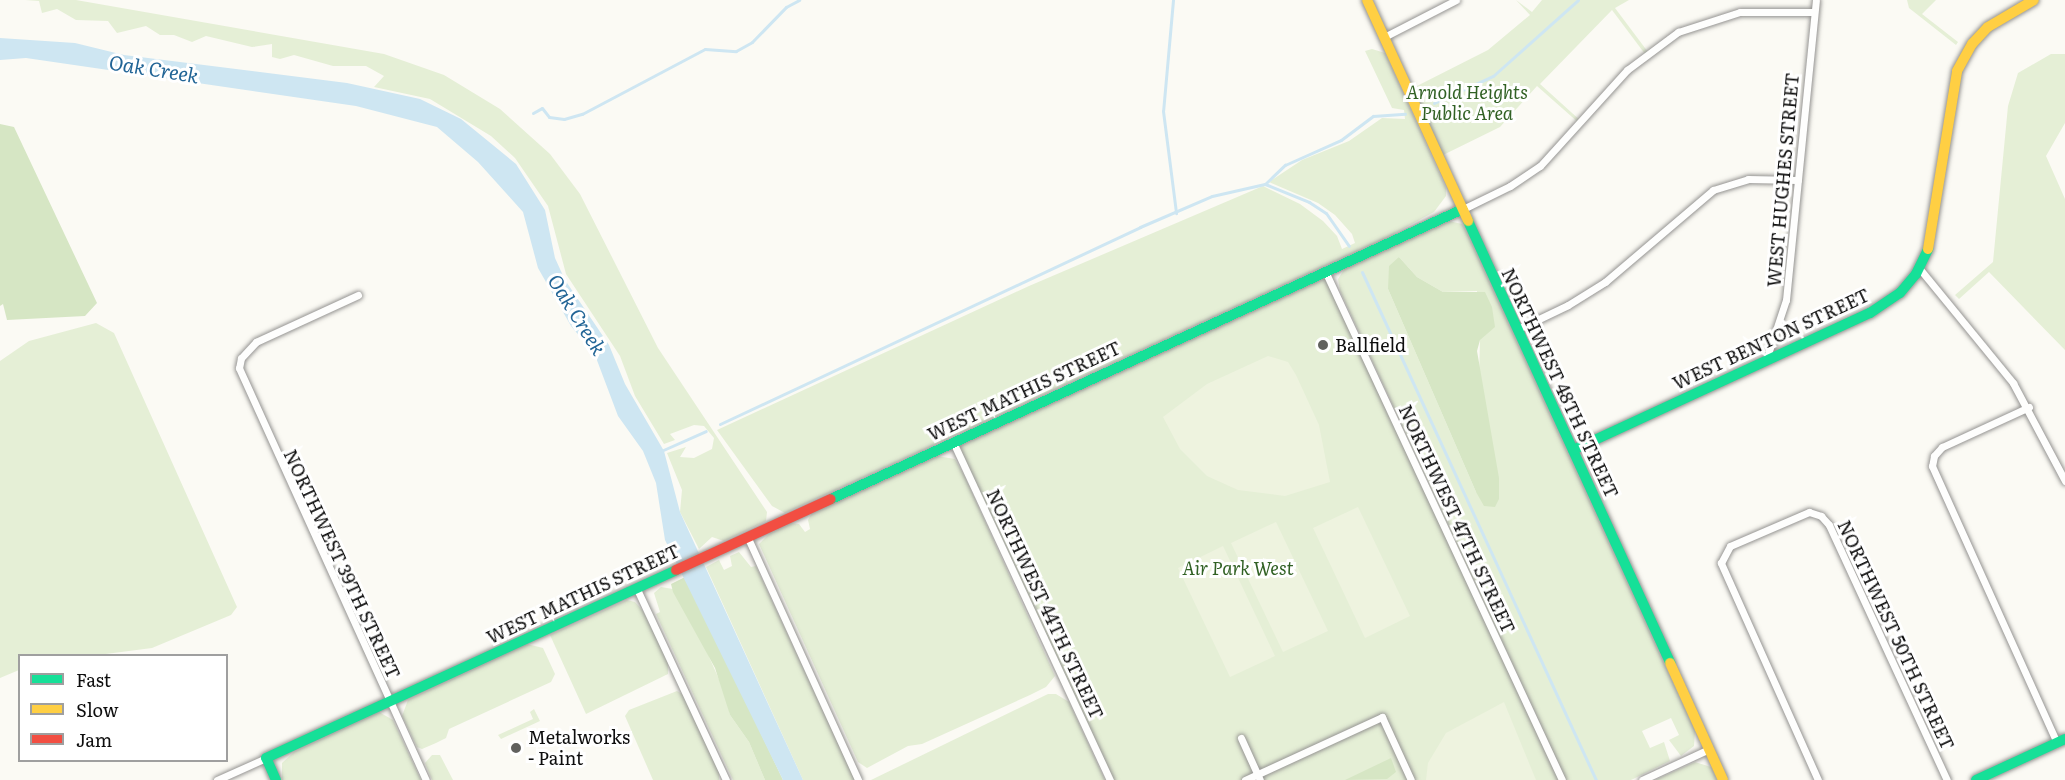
<!DOCTYPE html>
<html>
<head>
<meta charset="utf-8">
<style>
  body { margin:0 }
  #map { position:relative; width:2065px; height:780px; overflow:hidden; background:#fbfaf4; font-family:Literata,serif }
  div>[style] { position:absolute }
  [style*='--x'] { left:calc(var(--x)*1px); top:calc(var(--y)*1px); width:calc(var(--w)*1px); rotate:calc(var(--a)*1deg) }
  .green>* { inset:0; background:#e5efd6 }
  .forest>* { inset:0; background:#d6e6c4 }
  .pitch>* { inset:0; background:#eef3df }
  .water>* { inset:0; background:#cee6f2 }
  .stream>* { height:3px; margin:-1.5px; padding:0 1.5px; transform-origin:1.5px; border-radius:1.5px; background:#cee6f2 }
  .roads { filter:drop-shadow(0 0 2px #959492) drop-shadow(0 0 2px #959492) }
  .street>* { height:7px; margin:-3.5px; padding:0 3.5px; transform-origin:3.5px; border-radius:3.5px; background:#fefefd }
  .fast>* { height:10px; margin:-5px; padding:0 5px; transform-origin:5px; border-radius:5px; background:#16e098 }
  .slow>* { height:10px; margin:-5px; padding:0 5px; transform-origin:5px; border-radius:5px; background:#ffcf43 }
  .jam>* { height:10px; margin:-5px; padding:0 5px; transform-origin:5px; border-radius:5px; background:#f24e42 }
  .dots>* { width:16px; height:16px; translate:-50% -50%; box-sizing:border-box; border:3px solid #fff; border-radius:50% }
  span { translate:-50% -50%; white-space:nowrap; text-align:center; line-height:1.15; -webkit-text-stroke:6px #fff; paint-order:stroke }
  .park-label { font-size:18px; color:#316124; font-style:italic }
  .street-label { font-size:18px; color:#0e0e0e }
  .poi-label { font-size:18px; color:#0e0e0e }
  .left { translate:0 -50%; text-align:left }
  .water-label { font-size:20px; color:#226596; font-style:italic }
  .legend { position:absolute; left:18px; top:654px; width:210px; height:108px; box-sizing:border-box; background:#fff; border:2px solid #9f9f9f; margin:0; padding:8px 10px; list-style:none; font-size:18px; color:#0e0e0e }
  .legend li { display:flex; align-items:center; gap:12px; height:30px }
  .legend b { width:30px; border:2px solid #9f9f9f }
</style>
</head>
<body>
<div id="map">
  <div class="green">
    <div style="clip-path:polygon(25px 0,76px 0,384px 54px,444px 75px,500px 109px,550px 154px,580px 194px,658px 348px,767px 512px,766px 521px,724px 541px,712px 537px,699px 549px,680px 512px,682px 490px,667px 453px,686px 447px,680px 457px,694px 458px,712px 449px,714px 438px,704px 426px,694px 425px,670px 434px,675px 440px,664px 444px,635px 396px,620px 356px,566px 274px,548px 206px,515px 158px,491px 136px,430px 99px,374px 87px,384px 76px,366px 66px,333px 66px,294px 55px,280px 59px,272px 57px,272px 44px,252px 47px,206px 36px,192px 42px,174px 35px,160px 35px,146px 26px,117px 33px,108px 21px,76px 20px,57px 9px,42px 13px,39px 1px)"></div>
    <div style="clip-path:polygon(1516px 0,1532px 12px,1542px 0,1629px 0,1615px 8px,1648px 52px,1645px 54px,1612px 10px,1540px 84px,1582px 122px,1580px 124px,1537px 86px,1500px 127px,1439px 157px,1409px 90px,1488px 50px,1530px 15px)"></div>
    <div style="clip-path:polygon(1907px 0,1936px 0,1922px 14px,1958px 42px,1956px 45px,1909px 8px)"></div>
    <div style="clip-path:polygon(1372px 49px,1385px 53px,1446px 188px,1446px 196px,1434px 212px,1386px 238px,785px 513px,772px 506px,717px 430px,1029px 286px,1263px 186px,1300px 204px,1323px 221px,1337px 236px,1342px 249px,1355px 243px,1352px 234px,1335px 215px,1318px 203px,1269px 182px,1302px 160px,1349px 141px,1382px 118px,1405px 119px,1404px 110px,1392px 108px,1365px 51px)"></div>
    <div style="clip-path:polygon(2051px 54px,2065px 54px,2065px 123px,2046px 156px,2065px 199px,2065px 350px,1989px 272px,1959px 299px,1955px 295px,1993px 262px,2008px 106px,2018px 73px)"></div>
    <div style="clip-path:polygon(evenodd,1449px 221px,1462px 224px,1467px 233px,1695px 731px,1694px 746px,1681px 756px,1669px 740px,1679px 735px,1671px 718px,1642px 731px,1650px 748px,1664px 742px,1670px 761px,1631px 780px,1566px 780px,1340px 291px,1338px 279px,1345px 268px,1449px 221px,1399px 257px,1417px 277px,1443px 292px,1477px 291px,1480px 340px,1476px 492px,1388px 289px,1399px 257px)"></div>
    <div style="clip-path:polygon(1325px 271px,1562px 780px,1110px 780px,953px 442px)"></div>
    <div style="clip-path:polygon(96px 323px,114px 333px,237px 607px,231px 615px,152px 648px,98px 655px,20px 656px,19px 670px,0 678px,0 361px,29px 341px)"></div>
    <div style="clip-path:polygon(937px 456px,955px 459px,965px 477px,1055px 676px,1046px 687px,1030px 695px,922px 744px,908px 746px,867px 768px,858px 762px,759px 544px,770px 533px,791px 523px,799px 524px,805px 532px,810px 529px,808px 520px,812px 513px)"></div>
    <div style="clip-path:polygon(739px 552px,751px 567px,756px 566px,855px 780px,803px 780px,706px 567px,719px 560px,724px 570px,732px 566px,730px 556px)"></div>
    <div style="clip-path:polygon(661px 587px,673px 589px,698px 632px,726px 695px,730px 715px,749px 742px,765px 780px,733px 780px,656px 614px,660px 612px,654px 593px)"></div>
    <div style="clip-path:polygon(627px 600px,635px 602px,643px 611px,668px 662px,668px 674px,586px 714px,550px 635px)"></div>
    <div style="clip-path:polygon(527px 644px,543px 648px,555px 674px,551px 682px,449px 729px,446px 738px,436px 743px,422px 749px,417px 747px,402px 716px,408px 700px)"></div>
    <div style="clip-path:polygon(677px 691px,685px 696px,719px 771px,719px 780px,653px 780px,625px 716px,629px 710px)"></div>
    <div style="clip-path:polygon(1048px 694px,1056px 694px,1069px 702px,1105px 780px,871px 780px)"></div>
    <div style="clip-path:polygon(534px 709px,540px 721px,501px 739px,498px 735px,533px 719px,530px 712px)"></div>
    <div style="clip-path:polygon(379px 712px,393px 720px,421px 780px,282px 780px,282px 763px,294px 752px)"></div>
    <div style="clip-path:polygon(432px 755px,440px 755px,453px 780px,432px 780px,425px 763px)"></div>
    <div style="clip-path:polygon(1695px 762px,1711px 767px,1717px 780px,1655px 780px)"></div>
  </div>
  <div class="forest">
    <div style="clip-path:polygon(0 124px,14px 127px,97px 303px,85px 316px,7px 320px,3px 304px,0 306px)"></div>
    <div style="clip-path:polygon(1399px 257px,1417px 277px,1443px 292px,1485px 292px,1492px 307px,1495px 327px,1480px 340px,1477px 351px,1499px 478px,1499px 499px,1495px 507px,1484px 506px,1476px 492px,1388px 289px,1389px 266px)"></div>
    <div style="clip-path:polygon(685px 577px,701px 607px,783px 780px,765px 780px,749px 742px,730px 715px,715px 668px,673px 592px,671px 584px)"></div>
    <div style="clip-path:polygon(1391px 758px,1396px 772px,1387px 779px,1345px 780px)"></div>
  </div>
  <div class="pitch">
    <div style="clip-path:polygon(1268px 356px,1288px 362px,1296px 375px,1319px 425px,1330px 482px,1285px 496px,1238px 490px,1207px 476px,1180px 449px,1163px 417px,1207px 384px)"></div>
    <div style="clip-path:polygon(1358px 507px,1410px 616px,1365px 638px,1313px 528px)"></div>
    <div style="clip-path:polygon(1276px 522px,1328px 631px,1283px 652px,1231px 543px)"></div>
    <div style="clip-path:polygon(1223px 546px,1275px 656px,1230px 677px,1178px 568px)"></div>
    <div style="clip-path:polygon(1504px 702px,1536px 780px,1426px 780px,1428px 763px,1446px 733px)"></div>
  </div>
  <div class="water">
    <div style="clip-path:polygon(0 38px,75px 43px,124px 55px,347px 83px,420px 99px,461px 119px,516px 164px,545px 210px,555px 258px,565px 280px,609px 345px,625px 384px,664px 451px,680px 512px,803px 780px,783px 780px,665px 540px,656px 483px,643px 451px,618px 416px,595px 355px,571px 326px,538px 268px,523px 212px,478px 162px,437px 127px,356px 106px,26px 58px,0 60px)"></div>
  </div>
  <div class="stream">
    <div style="--x:1173;--y:0;--w:111;--a:95.1"></div>
    <div style="--x:1163;--y:111;--w:103;--a:82.7"></div>
    <div style="--x:1434;--y:103;--w:65;--a:-24.6"></div>
    <div style="--x:1493;--y:76;--w:114;--a:-41.8"></div>
    <div style="--x:533;--y:113;--w:10;--a:-29"></div>
    <div style="--x:542;--y:108;--w:11;--a:52"></div>
    <div style="--x:549;--y:117;--w:15;--a:8"></div>
    <div style="--x:564;--y:119;--w:19;--a:-16"></div>
    <div style="--x:582;--y:114;--w:139;--a:-27.9"></div>
    <div style="--x:705;--y:49;--w:31;--a:4"></div>
    <div style="--x:736;--y:51;--w:18;--a:-29"></div>
    <div style="--x:752;--y:42;--w:49;--a:-45.8"></div>
    <div style="--x:786;--y:7;--w:15;--a:-28"></div>
    <div style="--x:1265;--y:184;--w:48;--a:22.2"></div>
    <div style="--x:1309;--y:202;--w:20;--a:33"></div>
    <div style="--x:1326;--y:213;--w:40;--a:55.1"></div>
    <div style="--x:1362;--y:272;--w:559;--a:65.27"></div>
    <div style="--x:720;--y:424;--w:464;--a:-25.1"></div>
    <div style="--x:1140;--y:227;--w:78;--a:-23.3"></div>
    <div style="--x:1212;--y:196;--w:54;--a:-12.8"></div>
    <div style="--x:1265;--y:184;--w:28;--a:-44"></div>
    <div style="--x:1285;--y:165;--w:61;--a:-24.1"></div>
    <div style="--x:1341;--y:140;--w:40;--a:-37"></div>
    <div style="--x:1373;--y:116;--w:32;--a:-4"></div>
    <div style="--x:661;--y:451;--w:49;--a:-24"></div>
  </div>
  <div class="roads">
    <div class="street">
      <div style="--x:1384;--y:37;--w:81;--a:-27.2"></div>
      <div style="--x:1463;--y:209;--w:52;--a:-26.1"></div>
      <div style="--x:1510;--y:186;--w:36;--a:-34"></div>
      <div style="--x:1540;--y:166;--w:130;--a:-47.8"></div>
      <div style="--x:1627;--y:70;--w:64;--a:-36.7"></div>
      <div style="--x:1678;--y:32;--w:65;--a:-17.9"></div>
      <div style="--x:1740;--y:12;--w:74;--a:0"></div>
      <div style="--x:1919;--y:268;--w:149;--a:50.7"></div>
      <div style="--x:2013;--y:383;--w:111;--a:62"></div>
      <div style="--x:1325;--y:271;--w:561;--a:65.03"></div>
      <div style="--x:358;--y:295;--w:112;--a:155.3"></div>
      <div style="--x:256;--y:342;--w:22;--a:133"></div>
      <div style="--x:241;--y:358;--w:10;--a:101"></div>
      <div style="--x:239;--y:368;--w:452;--a:65.6"></div>
      <div style="--x:1518;--y:329;--w:55;--a:-25.6"></div>
      <div style="--x:1568;--y:305;--w:44;--a:-31.9"></div>
      <div style="--x:1605;--y:282;--w:142;--a:-40.4"></div>
      <div style="--x:1713;--y:190;--w:37;--a:-17"></div>
      <div style="--x:1748;--y:179;--w:50;--a:1.1"></div>
      <div style="--x:1766;--y:360;--w:63;--a:-71.6"></div>
      <div style="--x:1786;--y:300;--w:301;--a:-84.3"></div>
      <div style="--x:2029;--y:407;--w:96;--a:155.3"></div>
      <div style="--x:1942;--y:447;--w:12;--a:132"></div>
      <div style="--x:1934;--y:456;--w:10;--a:101"></div>
      <div style="--x:1932;--y:466;--w:304;--a:65.7"></div>
      <div style="--x:953;--y:442;--w:373;--a:65.1"></div>
      <div style="--x:747;--y:536;--w:268;--a:65.5"></div>
      <div style="--x:636;--y:587;--w:213;--a:65"></div>
      <div style="--x:1241;--y:738;--w:46;--a:65.7"></div>
      <div style="--x:217;--y:780;--w:54;--a:-24.2"></div>
      <div style="--x:1245;--y:780;--w:151;--a:-24.7"></div>
      <div style="--x:1382;--y:717;--w:69;--a:65.3"></div>
      <div style="--x:1642;--y:780;--w:74;--a:-24.8"></div>
      <div style="--x:1818;--y:780;--w:238;--a:-114.1"></div>
      <div style="--x:1721;--y:563;--w:19;--a:-62"></div>
      <div style="--x:1730;--y:546;--w:86;--a:-23.3"></div>
      <div style="--x:1809;--y:512;--w:13;--a:18"></div>
      <div style="--x:1821;--y:516;--w:12;--a:48"></div>
      <div style="--x:1829;--y:525;--w:281;--a:65.2"></div>
    </div>
    <div class="fast">
      <div style="--x:1468;--y:221;--w:486;--a:65.4"></div>
      <div style="--x:1573;--y:450;--w:327;--a:-24.8"></div>
      <div style="--x:1870;--y:313;--w:36;--a:-34"></div>
      <div style="--x:1900;--y:293;--w:25;--a:-50"></div>
      <div style="--x:1916;--y:274;--w:28;--a:-64"></div>
      <div style="--x:831;--y:499;--w:695;--a:-24.65"></div>
      <div style="--x:276;--y:780;--w:24;--a:-114"></div>
      <div style="--x:266;--y:758;--w:451;--a:-24.6"></div>
      <div style="--x:1976;--y:780;--w:98;--a:-24.7"></div>
    </div>
    <div class="slow">
      <div style="--x:1367;--y:0;--w:243;--a:65.4"></div>
      <div style="--x:1928;--y:249;--w:180;--a:-80.7"></div>
      <div style="--x:1957;--y:71;--w:31;--a:-61"></div>
      <div style="--x:1972;--y:44;--w:23;--a:-47"></div>
      <div style="--x:1988;--y:27;--w:53;--a:-30.4"></div>
      <div style="--x:1670;--y:663;--w:128;--a:65.6"></div>
    </div>
    <div class="jam">
      <div style="--x:676;--y:570;--w:170;--a:-24.6"></div>
    </div>
  </div>
  <div class="dots">
    <div style="left:1323px;top:345px;background:#61615e"></div>
    <div style="left:516px;top:748px;background:#61615e"></div>
  </div>
  <div class="park-label">
    <span style="left:1467px;top:103px">Arnold Heights<br>Public Area</span>
    <span style="left:1238px;top:568px">Air Park West</span>
  </div>
  <div class="street-label">
    <span style="left:1783px;top:180px;rotate:-85deg">WEST HUGHES STREET</span>
    <span style="left:1771px;top:339px;rotate:-25deg">WEST BENTON STREET</span>
    <span style="left:1560px;top:383px;rotate:65deg">NORTHWEST 48TH STREET</span>
    <span style="left:1024px;top:391px;rotate:-25deg">WEST MATHIS STREET</span>
    <span style="left:1457px;top:519px;rotate:65deg">NORTHWEST 47TH STREET</span>
    <span style="left:342px;top:564px;rotate:65deg">NORTHWEST 39TH STREET</span>
    <span style="left:583px;top:594px;rotate:-25deg">WEST MATHIS STREET</span>
    <span style="left:1045px;top:604px;rotate:65deg">NORTHWEST 44TH STREET</span>
    <span style="left:1896px;top:635px;rotate:65deg">NORTHWEST 50TH STREET</span>
  </div>
  <div class="poi-label">
    <span class="left" style="left:1335px;top:345px">Ballfield</span>
    <span class="left" style="left:528px;top:748px">Metalworks<br>- Paint</span>
  </div>
  <div class="water-label">
    <span style="left:154px;top:68px;rotate:9deg">Oak Creek</span>
    <span style="left:578px;top:314px;rotate:58deg">Oak Creek</span>
  </div>
  <ul class="legend">
  <li><b style="height:8px;background:#16e098"></b>Fast</li>
  <li><b style="height:8px;background:#ffcf43"></b>Slow</li>
  <li><b style="height:8px;background:#f24e42"></b>Jam</li>
  </ul>
</div>
</body>
</html>
